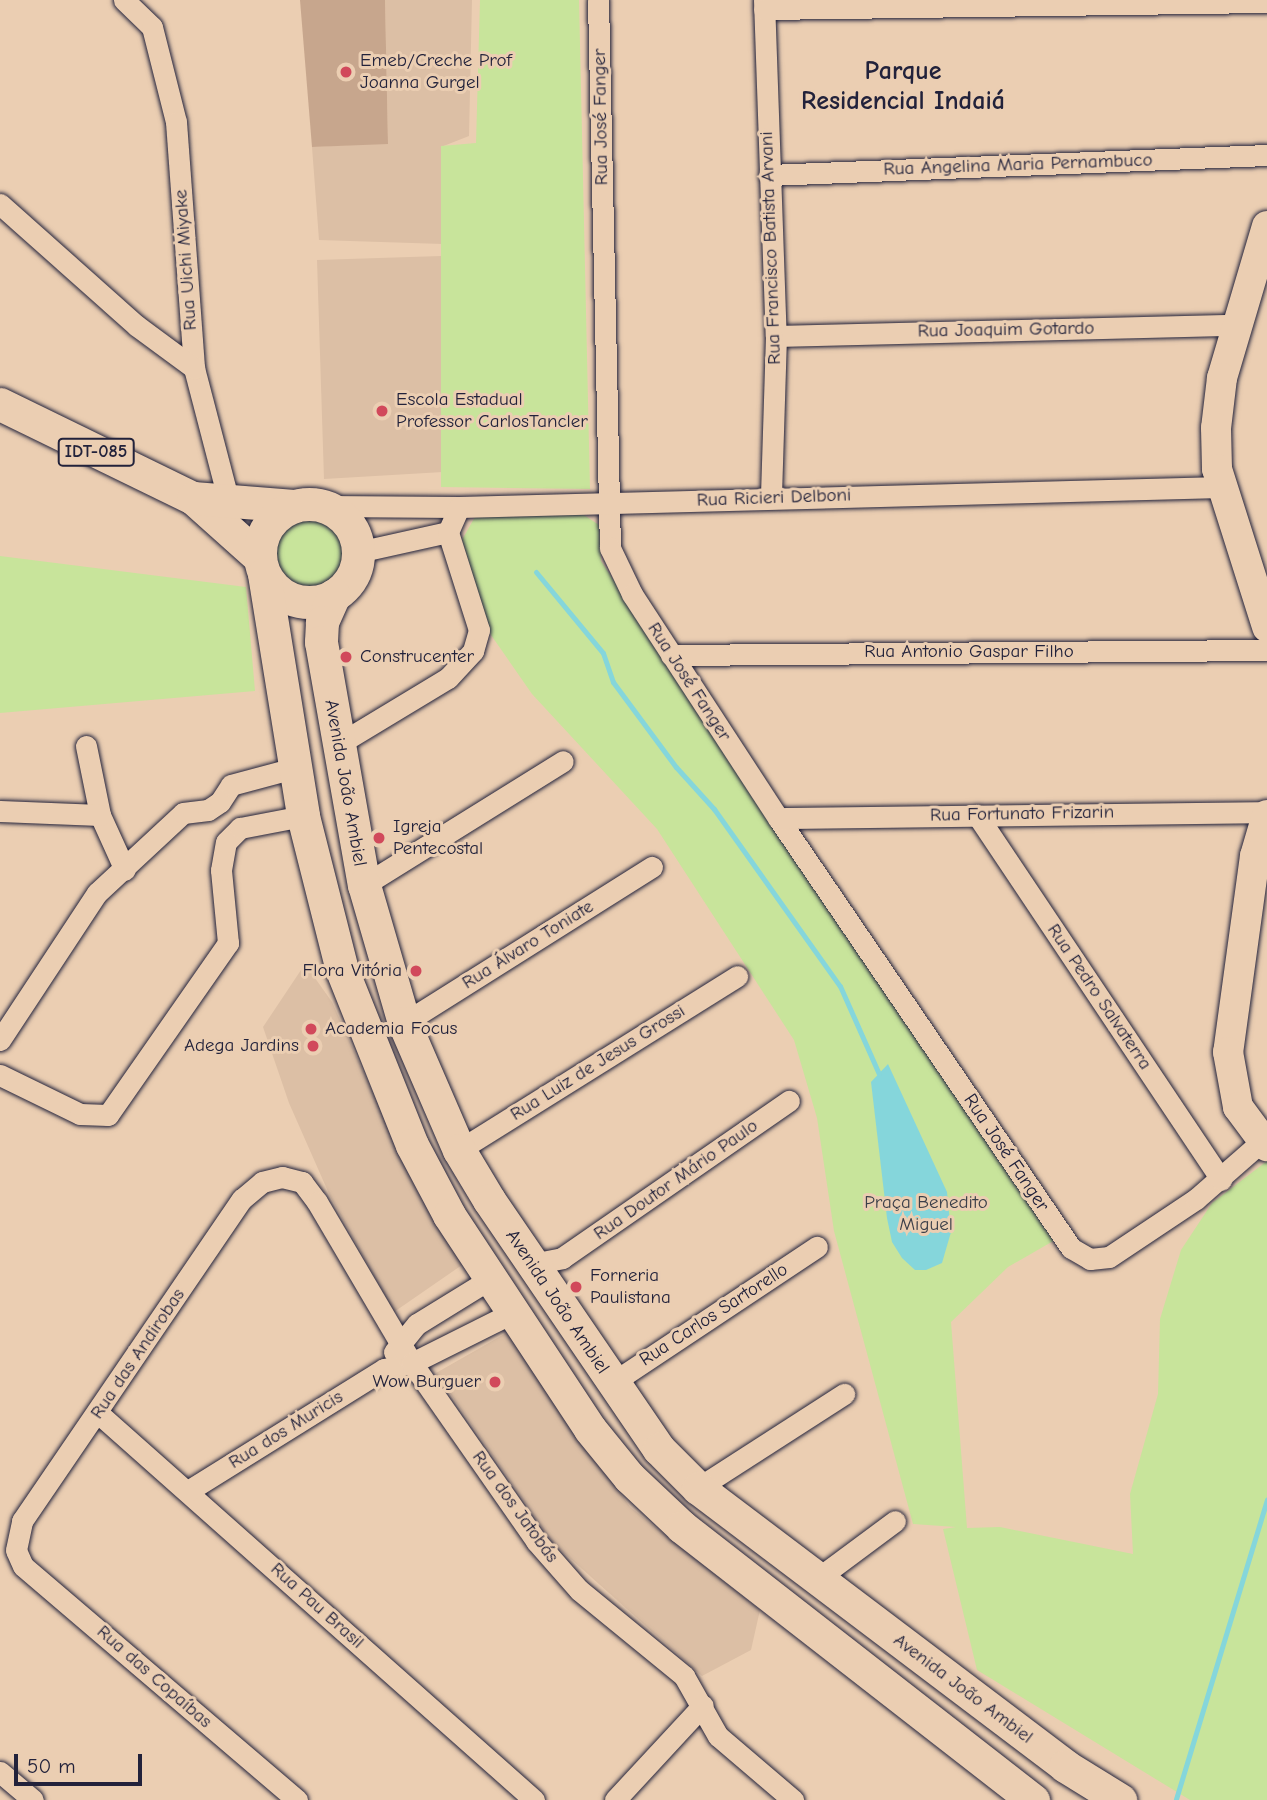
<!DOCTYPE html>
<html>
<head>
<meta charset="utf-8">
<style>
  body { margin:0 }
  #map { position:relative; width:1267px; height:1800px; overflow:hidden; background:#ebceb2; font-family:"Comic Neue",sans-serif }
  div>[style] { position:absolute }
  [style*='--x'] { left:calc(var(--x)*1px); top:calc(var(--y)*1px); width:calc(var(--w)*1px); rotate:calc(var(--a)*1deg) }
  .built>* { inset:0; background:#dcbfa5 }
  .green>* { inset:0; background:#c8e49b }
  .round { border-radius:50% }
  .water>* { inset:0; background:#85d6db }
  .stream>* { height:5px; margin:-2.5px; padding:0 2.5px; transform-origin:2.5px; border-radius:2.5px; background:#85d6db }
  .building>* { inset:0; background:#c7a68d }
  .roads { filter:drop-shadow(0 0 2px #22223b) drop-shadow(0 0 2px #22223b) }
  .minor>* { height:21px; margin:-10.5px; padding:0 10.5px; transform-origin:10.5px; border-radius:10.5px; background:#ebceb2 }
  .secondary>* { height:30px; margin:-15px; padding:0 15px; transform-origin:15px; border-radius:15px; background:#ebceb2 }
  .primary>* { height:33px; margin:-16.5px; padding:0 16.5px; transform-origin:16.5px; border-radius:16.5px; background:#ebceb2 }
  .primary>.ring { margin:-16.5px; padding:0; box-sizing:content-box; background:none; border:33px solid #ebceb2; border-radius:50% }
  .dots>* { width:19px; height:19px; translate:-50% -50%; box-sizing:border-box; border:4px solid #ebceb2; border-radius:50% }
  span { translate:-50% -50%; white-space:nowrap; text-align:center; line-height:1.15; -webkit-text-stroke:6px #ebceb2; paint-order:stroke }
  .shield-label span { padding:2px 5px; background:#ebceb2; border:2px solid; border-radius:5px; -webkit-text-stroke-width:0 }
  .shield-label { font-size:18px; color:#22223b; font-weight:700 }
  .poi-label { font-size:19px; color:#22223b }
  .left { translate:0 -50%; text-align:left }
  .right { translate:-100% -50%; text-align:right }
  .street-label { font-size:19px; color:#22223b }
  .park-label { font-size:19px; color:#3b3f49 }
  .district-label { font-size:26px; color:#22223b; font-weight:700 }
  .scale { position:absolute; left:14px; top:1754px; width:128px; height:32px; box-sizing:border-box; border:4px solid #22223b; border-top:0; padding-left:9px; font-size:21px; line-height:24px; white-space:nowrap; color:#22223b; -webkit-text-stroke:5px #ebceb2; paint-order:stroke }
</style>
</head>
<body>
<div id="map">
  <div class="built">
    <div style="clip-path:polygon(385px 0,472px 0,469px 136px,441px 147px,443px 244px,319px 240px,312px 147px,388px 143px)"></div>
    <div style="clip-path:polygon(441px 256px,443px 472px,324px 479px,317px 260px)"></div>
    <div style="clip-path:polygon(305px 964px,332px 1002px,417px 1191px,462px 1265px,394px 1312px,330px 1196px,289px 1103px,263px 1027px)"></div>
    <div style="clip-path:polygon(508px 1332px,630px 1507px,760px 1610px,751px 1650px,702px 1676px,553px 1543px,436px 1373px)"></div>
  </div>
  <div class="green">
    <div style="clip-path:polygon(480px 0,579px 0,590px 489px,441px 487px,441px 146px,476px 143px)"></div>
    <div class="round" style="left:272px;top:512px;width:78px;height:78px"></div>
    <div style="clip-path:polygon(581px 513px,599px 525px,601px 561px,1055px 1240px,1008px 1267px,951px 1322px,967px 1528px,1000px 1527px,1133px 1554px,1130px 1494px,1158px 1394px,1160px 1319px,1181px 1250px,1212px 1203px,1267px 1161px,1267px 1800px,1190px 1800px,977px 1670px,943px 1529px,956px 1527px,913px 1524px,834px 1231px,817px 1118px,794px 1040px,657px 829px,532px 694px,491px 635px,462px 540px,476px 515px)"></div>
    <div style="clip-path:polygon(0 556px,246px 587px,255px 691px,0 713px)"></div>
  </div>
  <div class="water">
    <div style="clip-path:polygon(888px 1064px,947px 1192px,951px 1232px,942px 1263px,926px 1270px,915px 1270px,902px 1258px,892px 1242px,887px 1218px,871px 1082px)"></div>
  </div>
  <div class="stream">
    <div style="--x:536;--y:572;--w:105;--a:50.4"></div>
    <div style="--x:603;--y:653;--w:31;--a:71"></div>
    <div style="--x:613;--y:682;--w:106;--a:53.5"></div>
    <div style="--x:676;--y:767;--w:57;--a:47.9"></div>
    <div style="--x:714;--y:809;--w:217;--a:54.6"></div>
    <div style="--x:840;--y:986;--w:96;--a:66.1"></div>
    <div style="--x:1176;--y:1799;--w:313;--a:-73.1"></div>
  </div>
  <div class="building">
    <div style="clip-path:polygon(300px 0,385px 0,388px 144px,312px 147px)"></div>
  </div>
  <div class="roads">
    <div class="minor">
      <div style="--x:124;--y:0;--w:39;--a:44"></div>
      <div style="--x:152;--y:27;--w:98;--a:75.8"></div>
      <div style="--x:176;--y:122;--w:247;--a:85.8"></div>
      <div style="--x:194;--y:368;--w:147;--a:75.4"></div>
      <div style="--x:598;--y:0;--w:548;--a:88.75"></div>
      <div style="--x:610;--y:548;--w:51;--a:64.4"></div>
      <div style="--x:632;--y:594;--w:267;--a:56.9"></div>
      <div style="--x:778;--y:818;--w:520;--a:55.73"></div>
      <div style="--x:1071;--y:1248;--w:22;--a:30"></div>
      <div style="--x:1090;--y:1259;--w:19;--a:-6"></div>
      <div style="--x:1109;--y:1257;--w:105;--a:-33.7"></div>
      <div style="--x:1196;--y:1199;--w:86;--a:-41.2"></div>
      <div style="--x:764;--y:0;--w:336;--a:88"></div>
      <div style="--x:776;--y:336;--w:161;--a:91.8"></div>
      <div style="--x:764;--y:9;--w:503;--a:-0.8"></div>
      <div style="--x:769;--y:175;--w:498;--a:-2.3"></div>
      <div style="--x:0;--y:204;--w:183;--a:41.7"></div>
      <div style="--x:137;--y:326;--w:71;--a:36.4"></div>
      <div style="--x:776;--y:336;--w:459;--a:-1.4"></div>
      <div style="--x:325;--y:506;--w:134;--a:0.4"></div>
      <div style="--x:459;--y:507;--w:763;--a:-1.5"></div>
      <div style="--x:358;--y:552;--w:92;--a:-12.5"></div>
      <div style="--x:671;--y:655;--w:596;--a:-0.48"></div>
      <div style="--x:337;--y:745;--w:130;--a:-31.1"></div>
      <div style="--x:448;--y:678;--w:37;--a:-47"></div>
      <div style="--x:473;--y:651;--w:22;--a:-74"></div>
      <div style="--x:479;--y:630;--w:103;--a:-107.6"></div>
      <div style="--x:448;--y:532;--w:27;--a:-66"></div>
      <div style="--x:86;--y:746;--w:70;--a:78.5"></div>
      <div style="--x:100;--y:815;--w:60;--a:65.6"></div>
      <div style="--x:0;--y:811;--w:100;--a:2.3"></div>
      <div style="--x:977;--y:815;--w:439;--a:56.2"></div>
      <div style="--x:778;--y:818;--w:489;--a:-0.7"></div>
      <div style="--x:364;--y:885;--w:234;--a:-31.9"></div>
      <div style="--x:404;--y:1023;--w:293;--a:-32.2"></div>
      <div style="--x:0;--y:1040;--w:176;--a:-56.6"></div>
      <div style="--x:97;--y:893;--w:117;--a:-42.9"></div>
      <div style="--x:183;--y:813;--w:25;--a:-7"></div>
      <div style="--x:208;--y:810;--w:14;--a:-34"></div>
      <div style="--x:220;--y:802;--w:20;--a:-57"></div>
      <div style="--x:231;--y:785;--w:65;--a:-15.1"></div>
      <div style="--x:0;--y:1075;--w:89;--a:26"></div>
      <div style="--x:80;--y:1114;--w:28;--a:2"></div>
      <div style="--x:108;--y:1115;--w:210;--a:-55.1"></div>
      <div style="--x:228;--y:943;--w:73;--a:-95.5"></div>
      <div style="--x:221;--y:870;--w:28;--a:-80"></div>
      <div style="--x:226;--y:842;--w:20;--a:-45"></div>
      <div style="--x:240;--y:828;--w:64;--a:-10.8"></div>
      <div style="--x:459;--y:1150;--w:328;--a:-32"></div>
      <div style="--x:532;--y:1264;--w:31;--a:-11"></div>
      <div style="--x:562;--y:1258;--w:276;--a:-34.7"></div>
      <div style="--x:394;--y:1352;--w:36;--a:-51"></div>
      <div style="--x:417;--y:1324;--w:86;--a:-31.7"></div>
      <div style="--x:612;--y:1383;--w:246;--a:-33.6"></div>
      <div style="--x:98;--y:1413;--w:583;--a:41.59"></div>
      <div style="--x:698;--y:1488;--w:174;--a:-32.8"></div>
      <div style="--x:188;--y:1491;--w:231;--a:-31.9"></div>
      <div style="--x:384;--y:1369;--w:29;--a:-12"></div>
      <div style="--x:412;--y:1363;--w:114;--a:-26.6"></div>
      <div style="--x:817;--y:1579;--w:97;--a:-36.6"></div>
      <div style="--x:0;--y:1772;--w:43;--a:40.3"></div>
      <div style="--x:297;--y:1800;--w:360;--a:-139.5"></div>
      <div style="--x:23;--y:1566;--w:17;--a:-114"></div>
      <div style="--x:16;--y:1550;--w:30;--a:-78"></div>
      <div style="--x:22;--y:1521;--w:390;--a:-55.7"></div>
      <div style="--x:242;--y:1199;--w:26;--a:-40"></div>
      <div style="--x:262;--y:1182;--w:21;--a:-14"></div>
      <div style="--x:282;--y:1177;--w:21;--a:14"></div>
      <div style="--x:302;--y:1182;--w:25;--a:53"></div>
      <div style="--x:317;--y:1202;--w:187;--a:59.5"></div>
      <div style="--x:412;--y:1363;--w:217;--a:55.1"></div>
      <div style="--x:536;--y:1541;--w:65;--a:48.7"></div>
      <div style="--x:579;--y:1590;--w:136;--a:39.3"></div>
      <div style="--x:684;--y:1676;--w:69;--a:60.5"></div>
      <div style="--x:718;--y:1736;--w:99;--a:40.5"></div>
      <div style="--x:615;--y:1800;--w:129;--a:-47.2"></div>
    </div>
    <div class="secondary">
      <div style="--x:1267;--y:226;--w:159;--a:106.5"></div>
      <div style="--x:1222;--y:378;--w:50;--a:96.8"></div>
      <div style="--x:1216;--y:428;--w:41;--a:88.6"></div>
      <div style="--x:1217;--y:469;--w:166;--a:72.4"></div>
      <div style="--x:1267;--y:815;--w:43;--a:106.3"></div>
      <div style="--x:1255;--y:856;--w:198;--a:97.8"></div>
      <div style="--x:1228;--y:1052;--w:56;--a:79.7"></div>
      <div style="--x:1238;--y:1107;--w:49;--a:53.4"></div>
    </div>
    <div class="primary">
      <div style="--x:0;--y:404;--w:215;--a:26"></div>
      <div style="--x:193;--y:498;--w:90;--a:41.8"></div>
      <div style="--x:193;--y:498;--w:101;--a:4.5"></div>
      <div class="ring" style="left:260px;top:504px;width:65px;height:65px"></div>
      <div style="--x:264;--y:574;--w:245;--a:80.8"></div>
      <div style="--x:303;--y:816;--w:159;--a:75.8"></div>
      <div style="--x:342;--y:970;--w:188;--a:68.2"></div>
      <div style="--x:412;--y:1145;--w:79;--a:62.1"></div>
      <div style="--x:449;--y:1215;--w:256;--a:56.6"></div>
      <div style="--x:590;--y:1429;--w:62;--a:50.9"></div>
      <div style="--x:629;--y:1477;--w:73;--a:43.3"></div>
      <div style="--x:682;--y:1527;--w:445;--a:37.9"></div>
      <div style="--x:334;--y:595;--w:30;--a:114"></div>
      <div style="--x:322;--y:622;--w:20;--a:93"></div>
      <div style="--x:321;--y:642;--w:247;--a:80"></div>
      <div style="--x:364;--y:885;--w:144;--a:73.8"></div>
      <div style="--x:404;--y:1023;--w:138;--a:66.6"></div>
      <div style="--x:459;--y:1150;--w:58;--a:59"></div>
      <div style="--x:489;--y:1200;--w:301;--a:55.7"></div>
      <div style="--x:659;--y:1449;--w:55;--a:45"></div>
      <div style="--x:698;--y:1488;--w:460;--a:37.1"></div>
      <div style="--x:1065;--y:1766;--w:65;--a:31.7"></div>
    </div>
  </div>
  <div class="dots">
    <div style="left:346px;top:72px;background:#d1495b"></div>
    <div style="left:382px;top:411px;background:#d1495b"></div>
    <div style="left:346px;top:657px;background:#d1495b"></div>
    <div style="left:379px;top:838px;background:#d1495b"></div>
    <div style="left:416px;top:971px;background:#d1495b"></div>
    <div style="left:311px;top:1029px;background:#d1495b"></div>
    <div style="left:313px;top:1046px;background:#d1495b"></div>
    <div style="left:576px;top:1287px;background:#d1495b"></div>
    <div style="left:495px;top:1382px;background:#d1495b"></div>
  </div>
  <div class="shield-label">
    <span style="left:96px;top:452px">IDT-085</span>
  </div>
  <div class="poi-label">
    <span class="left" style="left:360px;top:72px">Emeb/Creche Prof<br>Joanna Gurgel</span>
    <span class="left" style="left:396px;top:411px">Escola Estadual<br>Professor CarlosTancler</span>
    <span class="left" style="left:360px;top:657px">Construcenter</span>
    <span class="left" style="left:393px;top:838px">Igreja<br>Pentecostal</span>
    <span class="right" style="left:402px;top:971px">Flora Vitória</span>
    <span class="left" style="left:325px;top:1029px">Academia Focus</span>
    <span class="right" style="left:299px;top:1046px">Adega Jardins</span>
    <span class="left" style="left:590px;top:1287px">Forneria<br>Paulistana</span>
    <span class="right" style="left:481px;top:1382px">Wow Burguer</span>
  </div>
  <div class="street-label">
    <span style="left:601px;top:117px;rotate:-91deg">Rua José Fanger</span>
    <span style="left:1018px;top:165px;rotate:-2deg">Rua Angelina Maria Pernambuco</span>
    <span style="left:771px;top:248px;rotate:-92deg">Rua Francisco Batista Arvani</span>
    <span style="left:186px;top:260px;rotate:-94deg">Rua Uichi Miyake</span>
    <span style="left:1006px;top:330px;rotate:-1deg">Rua Joaquim Gotardo</span>
    <span style="left:774px;top:498px;rotate:-2deg">Rua Ricieri Delboni</span>
    <span style="left:969px;top:652px">Rua Antonio Gaspar Filho</span>
    <span style="left:689px;top:682px;rotate:57deg">Rua José Fanger</span>
    <span style="left:345px;top:783px;rotate:80deg">Avenida João Ambiel</span>
    <span style="left:1022px;top:814px;rotate:-1deg">Rua Fortunato Frizarin</span>
    <span style="left:528px;top:945px;rotate:-32deg">Rua Álvaro Toniate</span>
    <span style="left:1099px;top:997px;rotate:56deg">Rua Pedro Salvaterra</span>
    <span style="left:598px;top:1063px;rotate:-32deg">Rua Luiz de Jesus Grossi</span>
    <span style="left:1006px;top:1153px;rotate:56deg">Rua José Fanger</span>
    <span style="left:676px;top:1180px;rotate:-35deg">Rua Doutor Mário Paulo</span>
    <span style="left:557px;top:1302px;rotate:56deg">Avenida João Ambiel</span>
    <span style="left:714px;top:1315px;rotate:-33deg">Rua Carlos Sartorello</span>
    <span style="left:138px;top:1354px;rotate:-56deg">Rua das Andirobas</span>
    <span style="left:286px;top:1430px;rotate:-32deg">Rua dos Muricis</span>
    <span style="left:515px;top:1507px;rotate:54deg">Rua dos Jatobás</span>
    <span style="left:317px;top:1606px;rotate:42deg">Rua Pau Brasil</span>
    <span style="left:154px;top:1677px;rotate:41deg">Rua das Copaíbas</span>
    <span style="left:963px;top:1689px;rotate:37deg">Avenida João Ambiel</span>
  </div>
  <div class="park-label">
    <span style="left:926px;top:1214px">Praça Benedito<br>Miguel</span>
  </div>
  <div class="district-label">
    <span style="left:903px;top:87px">Parque<br>Residencial Indaiá</span>
  </div>
  <div class="scale">50 m</div>
</div>
</body>
</html>
